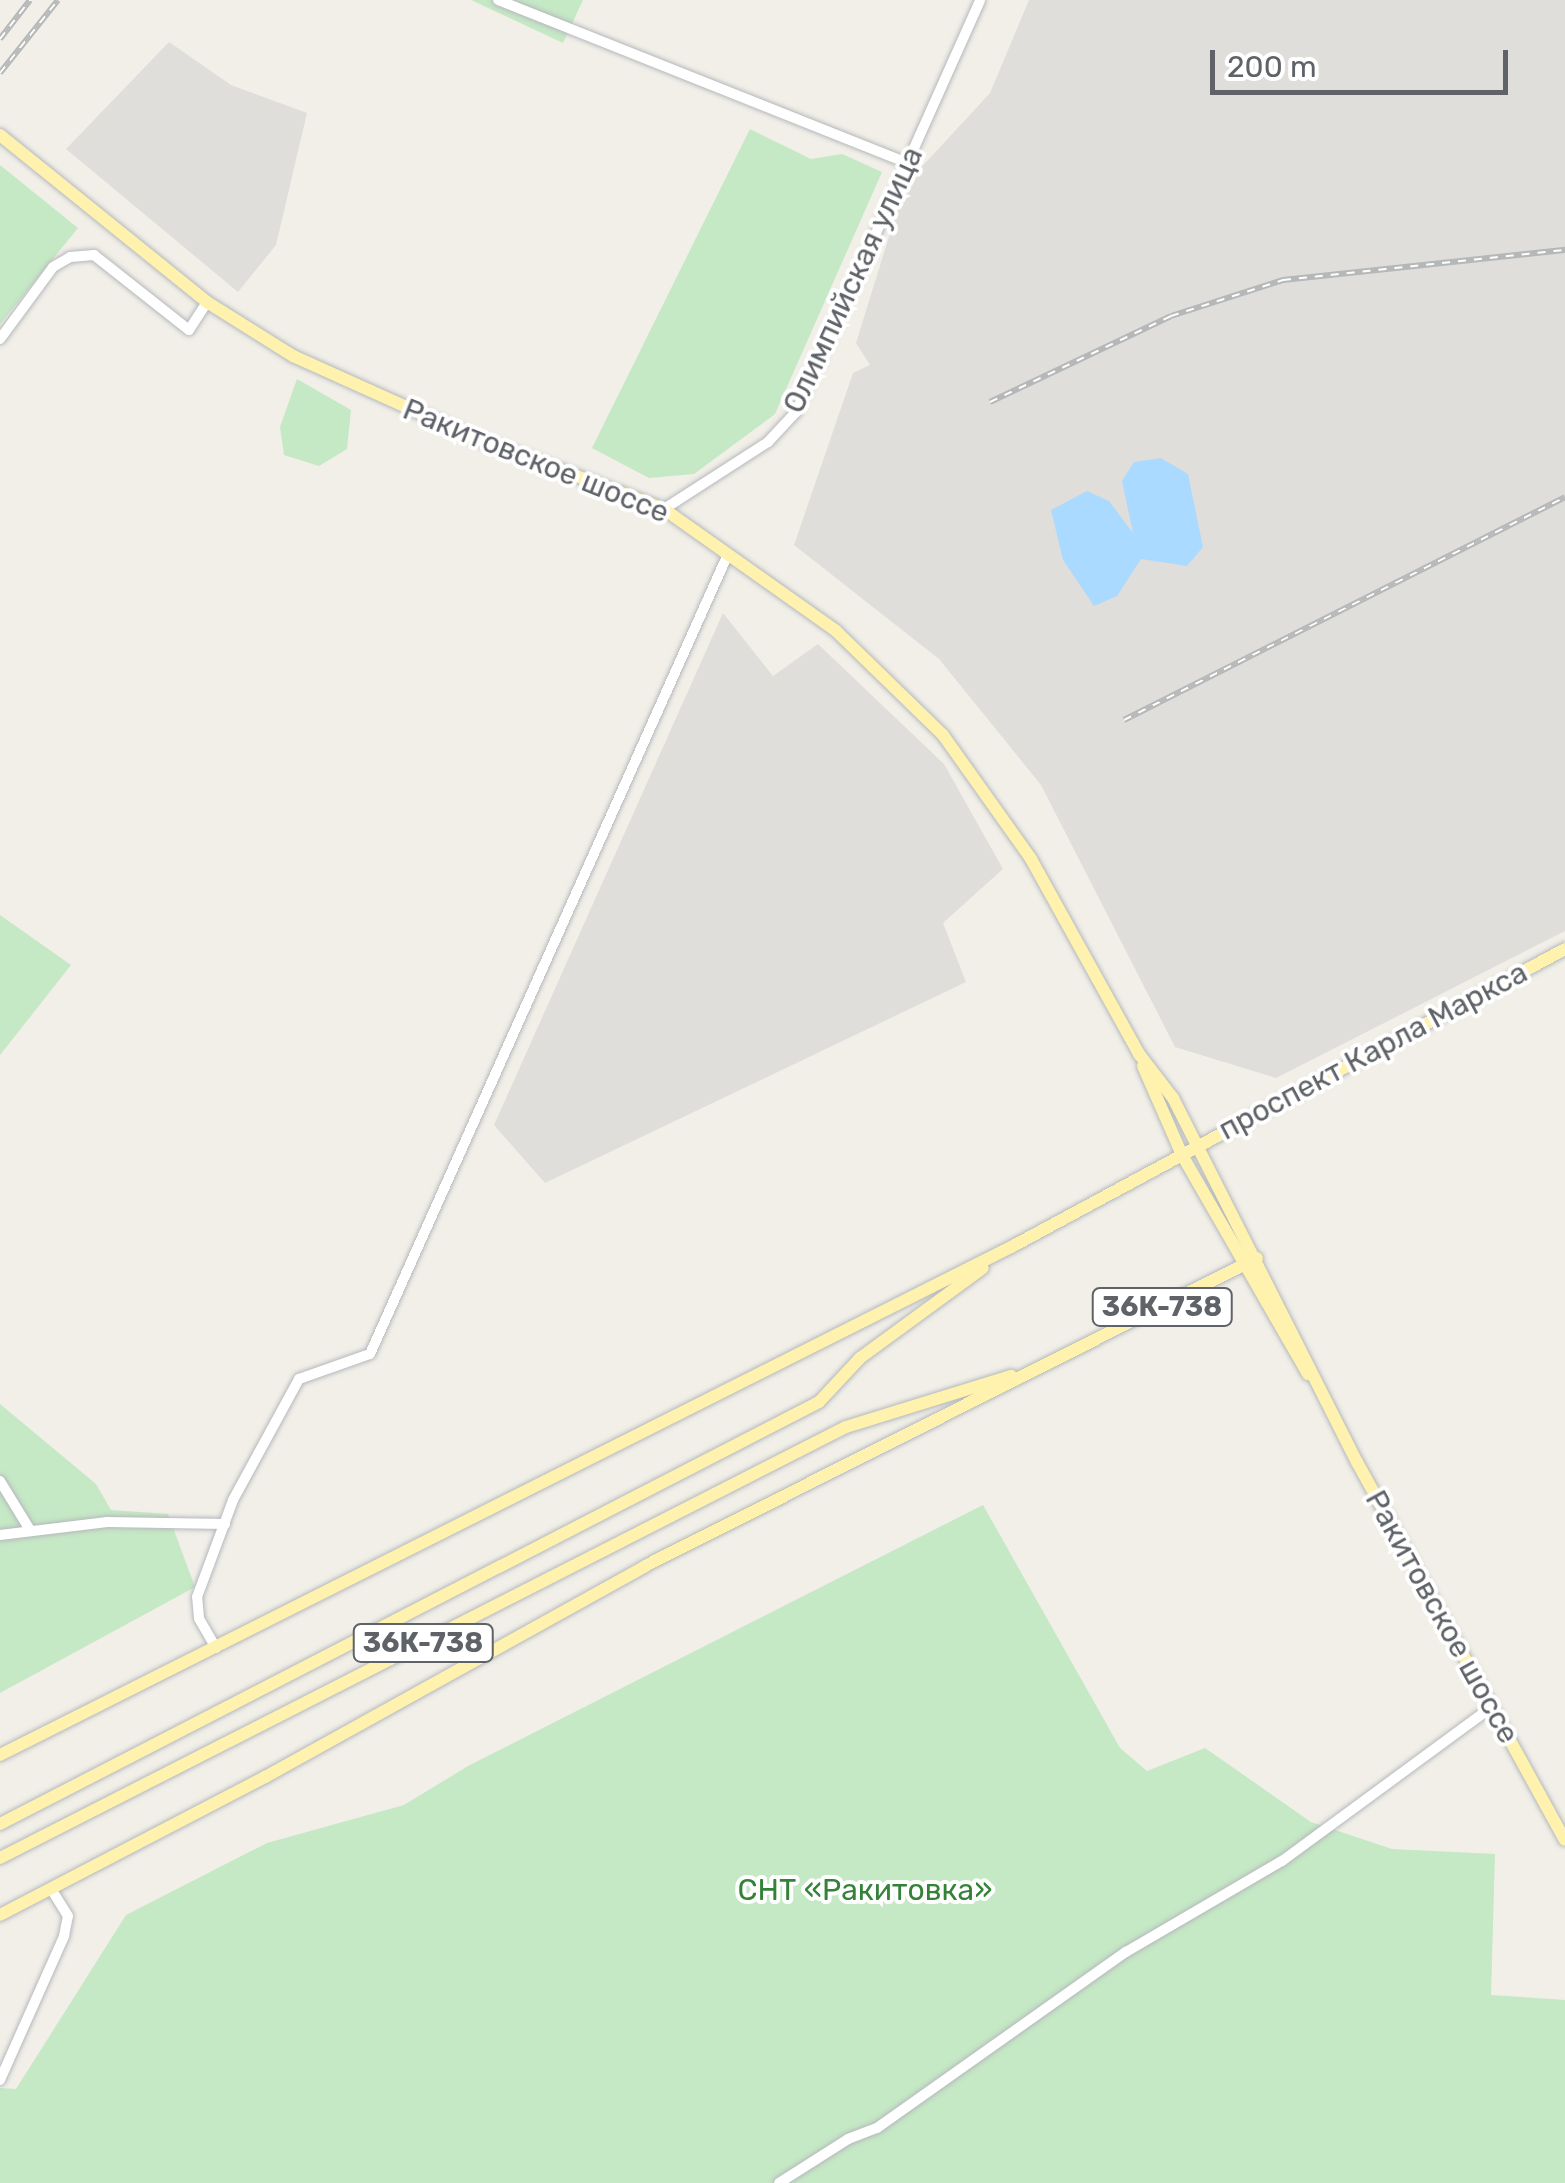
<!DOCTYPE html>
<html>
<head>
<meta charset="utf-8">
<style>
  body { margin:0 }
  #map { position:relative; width:1565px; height:2183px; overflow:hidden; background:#f1efe8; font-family:Rubik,sans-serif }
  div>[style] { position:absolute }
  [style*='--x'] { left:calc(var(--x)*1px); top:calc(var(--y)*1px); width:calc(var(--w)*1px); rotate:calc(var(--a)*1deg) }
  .industrial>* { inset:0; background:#e0deda }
  .green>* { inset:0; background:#c5e8c5 }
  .water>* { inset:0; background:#aadaff }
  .roads { filter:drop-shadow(0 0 2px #b5b8bc) drop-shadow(0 0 2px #b5b8bc) }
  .minor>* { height:10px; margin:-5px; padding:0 5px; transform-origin:5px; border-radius:5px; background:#fff }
  .major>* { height:12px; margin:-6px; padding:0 6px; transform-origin:6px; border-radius:6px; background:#fff2af }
  .rail>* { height:6px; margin-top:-3px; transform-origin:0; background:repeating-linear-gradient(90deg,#fff 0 8px,#b6b7b8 0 16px); box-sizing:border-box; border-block:2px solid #b6b7b8 }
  span { translate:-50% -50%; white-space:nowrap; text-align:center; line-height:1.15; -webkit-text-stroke:8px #fff; paint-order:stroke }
  .shield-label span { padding:2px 8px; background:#fff; border:2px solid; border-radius:8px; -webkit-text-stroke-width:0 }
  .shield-label { font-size:28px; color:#5f6368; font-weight:700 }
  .street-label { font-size:30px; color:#5f6368 }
  .park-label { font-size:30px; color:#348238 }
  .scale { position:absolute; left:1210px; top:50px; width:298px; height:45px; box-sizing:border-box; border:5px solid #5f6368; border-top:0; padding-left:12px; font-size:30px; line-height:35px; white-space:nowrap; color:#5f6368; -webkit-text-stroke:8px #fff; paint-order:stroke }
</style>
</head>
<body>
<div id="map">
  <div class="industrial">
    <div style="clip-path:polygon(1029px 0,1565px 0,1565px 931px,1276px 1078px,1175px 1047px,1041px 785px,939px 659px,794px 545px,853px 373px,870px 365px,856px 343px,905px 185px,990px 93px)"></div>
    <div style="clip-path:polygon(169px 42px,231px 85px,307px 113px,276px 245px,238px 292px,66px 149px)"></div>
    <div style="clip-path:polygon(723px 613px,773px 676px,818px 644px,944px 764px,1003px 869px,943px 923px,966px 982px,545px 1183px,494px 1125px)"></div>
  </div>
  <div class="green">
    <div style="clip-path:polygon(471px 0,583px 0,563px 43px)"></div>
    <div style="clip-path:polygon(750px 129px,811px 159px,842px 154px,882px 172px,775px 414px,694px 474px,649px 478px,592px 448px)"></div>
    <div style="clip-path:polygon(0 165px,78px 228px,0 324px)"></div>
    <div style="clip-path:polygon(297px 379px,351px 410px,347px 449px,319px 466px,284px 455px,280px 427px)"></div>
    <div style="clip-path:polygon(0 915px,71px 965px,0 1055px)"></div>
    <div style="clip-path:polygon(0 1404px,96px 1484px,111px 1510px,168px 1514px,195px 1587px,0 1693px)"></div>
    <div style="clip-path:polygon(983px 1505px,1120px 1748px,1147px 1771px,1205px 1748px,1311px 1822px,1392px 1849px,1495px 1854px,1491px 1995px,1565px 2000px,1565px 2183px,0 2183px,0 2088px,16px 2089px,126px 1915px,267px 1843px,404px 1805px,468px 1766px)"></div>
  </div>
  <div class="water">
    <div style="clip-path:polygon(1161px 458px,1188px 474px,1203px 547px,1187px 566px,1141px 559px,1117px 596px,1094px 606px,1063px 560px,1051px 510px,1087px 491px,1109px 501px,1133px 533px,1122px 481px,1134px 462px)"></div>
  </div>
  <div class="roads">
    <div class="minor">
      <div style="--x:498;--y:0;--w:440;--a:21.7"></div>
      <div style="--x:0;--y:339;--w:89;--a:-53.6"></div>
      <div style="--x:53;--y:267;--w:20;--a:-30"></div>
      <div style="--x:70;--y:257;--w:24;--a:-5"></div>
      <div style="--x:94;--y:255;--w:121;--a:38.3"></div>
      <div style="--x:189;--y:330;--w:33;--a:-57"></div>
      <div style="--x:664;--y:509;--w:124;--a:-32.8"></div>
      <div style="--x:768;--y:442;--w:41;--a:-47"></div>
      <div style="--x:796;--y:412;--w:451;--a:-65.9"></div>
      <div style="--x:0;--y:1481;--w:57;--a:58.5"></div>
      <div style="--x:0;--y:1535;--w:108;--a:-6.9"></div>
      <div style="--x:107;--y:1522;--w:118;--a:1"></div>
      <div style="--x:216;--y:1648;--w:34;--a:-120"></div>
      <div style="--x:199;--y:1618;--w:21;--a:-95"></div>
      <div style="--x:197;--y:1597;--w:103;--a:-69.6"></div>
      <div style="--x:233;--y:1500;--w:138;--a:-61.4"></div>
      <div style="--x:299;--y:1379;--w:75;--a:-19.4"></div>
      <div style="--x:370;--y:1354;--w:876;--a:-65.89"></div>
      <div style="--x:0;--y:2080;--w:158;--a:-66"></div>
      <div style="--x:64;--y:1936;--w:20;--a:-79"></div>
      <div style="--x:68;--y:1916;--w:32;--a:-122"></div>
      <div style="--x:779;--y:2183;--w:82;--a:-32.5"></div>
      <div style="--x:848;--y:2139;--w:31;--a:-21"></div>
      <div style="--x:877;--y:2128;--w:305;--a:-35.3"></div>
      <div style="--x:1126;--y:1952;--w:181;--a:-30.3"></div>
      <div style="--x:1282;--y:1861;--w:260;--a:-36.3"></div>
    </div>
    <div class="major">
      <div style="--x:0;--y:135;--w:266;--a:38.9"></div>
      <div style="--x:207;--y:302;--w:102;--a:32.1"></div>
      <div style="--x:293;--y:356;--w:203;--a:24.2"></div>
      <div style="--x:478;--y:439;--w:199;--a:20.6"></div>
      <div style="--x:664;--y:509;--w:211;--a:35.3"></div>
      <div style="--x:836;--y:631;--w:149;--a:44.2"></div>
      <div style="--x:943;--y:735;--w:152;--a:54.6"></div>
      <div style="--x:1031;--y:859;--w:223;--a:61"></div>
      <div style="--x:1139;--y:1054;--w:56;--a:52.3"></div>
      <div style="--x:1173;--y:1098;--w:408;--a:63.2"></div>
      <div style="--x:1357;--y:1462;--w:431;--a:61.2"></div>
      <div style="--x:1143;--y:1066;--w:97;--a:66.3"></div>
      <div style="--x:1182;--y:1155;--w:253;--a:60.1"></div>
      <div style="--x:0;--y:1755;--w:1134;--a:-26.68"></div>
      <div style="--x:1013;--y:1246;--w:627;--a:-28.28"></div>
      <div style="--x:0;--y:1824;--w:921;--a:-27.26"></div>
      <div style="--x:819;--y:1402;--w:60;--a:-47"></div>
      <div style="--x:860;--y:1358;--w:152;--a:-36.2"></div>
      <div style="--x:0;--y:1858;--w:949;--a:-27"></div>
      <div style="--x:846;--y:1427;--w:173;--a:-17.2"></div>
      <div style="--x:0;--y:1915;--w:299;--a:-27.5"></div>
      <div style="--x:265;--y:1777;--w:435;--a:-29"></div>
      <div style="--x:645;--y:1566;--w:685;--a:-26.71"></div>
    </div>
  </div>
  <div class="rail">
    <div style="--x:0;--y:39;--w:49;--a:-52.4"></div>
    <div style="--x:0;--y:73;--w:93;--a:-51.5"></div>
    <div style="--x:990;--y:402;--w:200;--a:-25.4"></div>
    <div style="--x:1171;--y:316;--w:118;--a:-17.8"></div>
    <div style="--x:1283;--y:280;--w:284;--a:-6.1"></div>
    <div style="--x:1124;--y:720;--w:494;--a:-26.8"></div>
  </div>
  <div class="shield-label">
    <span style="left:1162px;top:1307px">36К-738</span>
    <span style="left:423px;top:1643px">36К-738</span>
  </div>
  <div class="street-label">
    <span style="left:853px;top:280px;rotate:-65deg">Олимпийская улица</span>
    <span style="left:536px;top:461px;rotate:22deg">Ракитовское шоссе</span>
    <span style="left:1373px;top:1051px;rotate:-28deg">проспект Карла Маркса</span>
    <span style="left:1442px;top:1617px;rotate:61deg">Ракитовское шоссе</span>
  </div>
  <div class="park-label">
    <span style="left:865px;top:1890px">СНТ «Ракитовка»</span>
  </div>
  <div class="scale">200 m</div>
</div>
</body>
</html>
